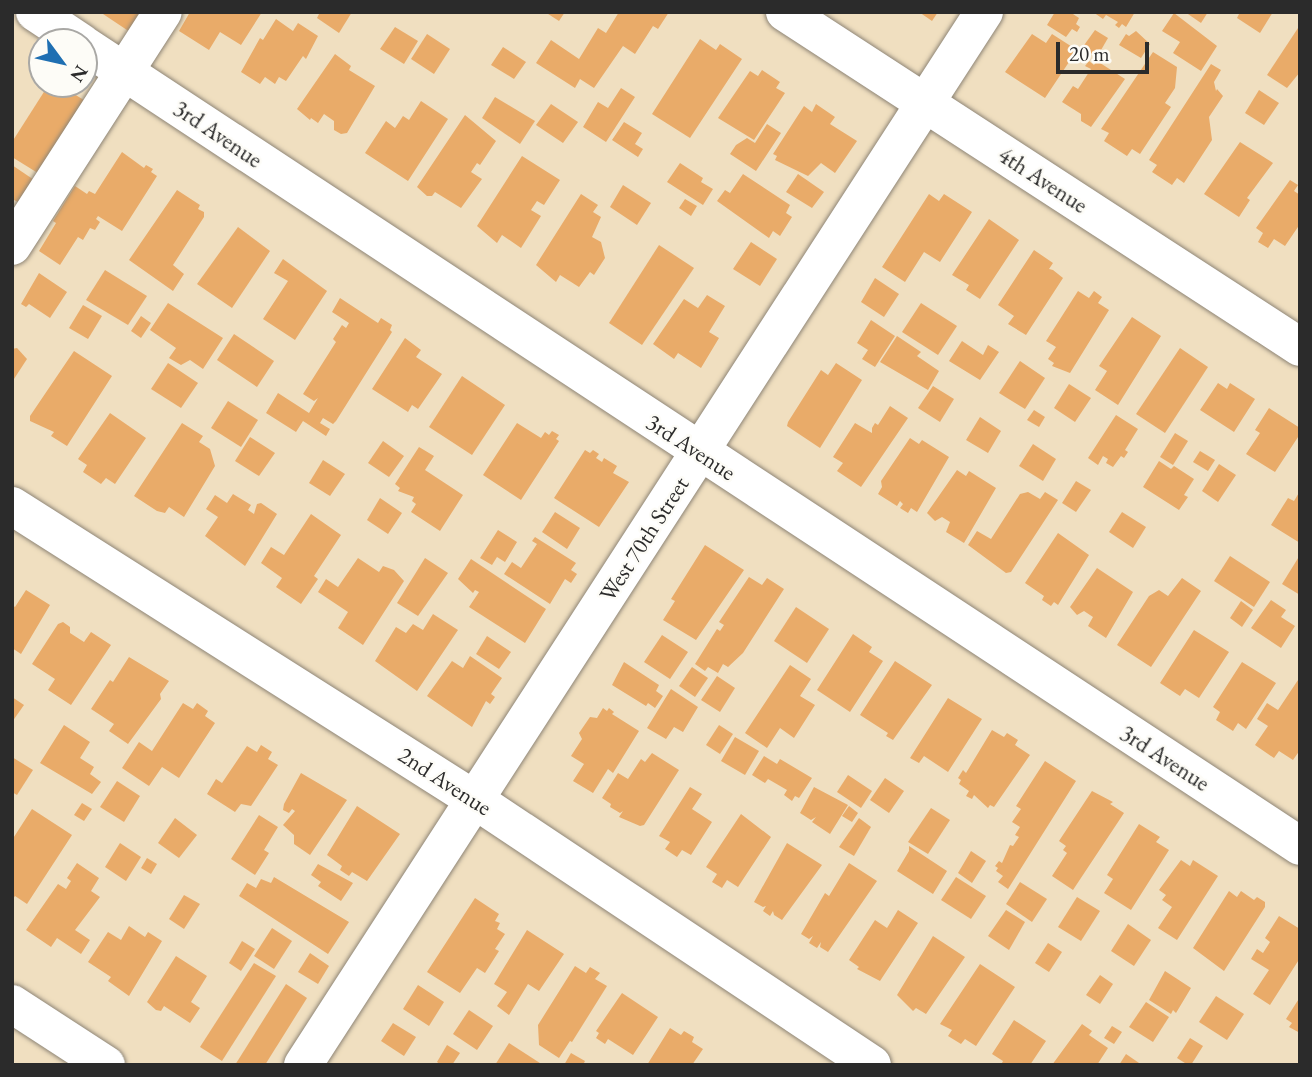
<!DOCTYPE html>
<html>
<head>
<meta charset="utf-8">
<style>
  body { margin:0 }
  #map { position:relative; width:1312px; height:1077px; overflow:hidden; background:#f0dfc0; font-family:"EB Garamond",serif }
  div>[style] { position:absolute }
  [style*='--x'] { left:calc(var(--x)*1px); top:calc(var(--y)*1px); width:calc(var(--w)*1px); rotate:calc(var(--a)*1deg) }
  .building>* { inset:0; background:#e9ab69 }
  .roads { filter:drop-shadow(0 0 2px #8e8576) drop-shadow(0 0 2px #8e8576) }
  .minor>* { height:38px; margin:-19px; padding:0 19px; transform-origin:19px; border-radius:19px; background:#fff }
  span { translate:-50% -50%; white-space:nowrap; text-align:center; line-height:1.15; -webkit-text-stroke:5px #fdfcf7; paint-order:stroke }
  .street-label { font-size:23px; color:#2b2b2b }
  .frame { position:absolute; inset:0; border:14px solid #2b2b2b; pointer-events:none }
  .north { position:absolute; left:28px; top:28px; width:70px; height:70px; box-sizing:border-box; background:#fdfcf7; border:2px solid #a9a8a5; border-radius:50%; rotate:123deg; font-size:19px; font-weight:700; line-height:28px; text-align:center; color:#2b2b2b }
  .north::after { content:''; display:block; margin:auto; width:24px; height:32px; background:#1f6fb2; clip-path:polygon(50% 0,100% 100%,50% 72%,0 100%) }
  .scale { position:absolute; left:1056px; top:42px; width:93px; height:32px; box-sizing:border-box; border:4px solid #2b2b2b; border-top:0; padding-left:9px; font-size:21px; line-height:24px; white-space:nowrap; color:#2b2b2b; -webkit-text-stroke:5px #fdfcf7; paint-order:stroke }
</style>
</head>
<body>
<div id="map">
  <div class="building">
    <div style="clip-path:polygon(100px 12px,143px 12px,130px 32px)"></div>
    <div style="clip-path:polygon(190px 12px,262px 12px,241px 45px,220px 32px,209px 50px,179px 31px)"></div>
    <div style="clip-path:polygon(320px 12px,352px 12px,339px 33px,317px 18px)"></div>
    <div style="clip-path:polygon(545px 12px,565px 12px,559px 21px)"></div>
    <div style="clip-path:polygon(619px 12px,669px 12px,658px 29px,653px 26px,635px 54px,623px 46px,594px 88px,580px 79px,575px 88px,536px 63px,551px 40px,579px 59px,598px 28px,606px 33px)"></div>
    <div style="clip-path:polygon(919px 12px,938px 12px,932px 21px)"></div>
    <div style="clip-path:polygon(1055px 12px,1070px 12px,1079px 18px,1076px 24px,1080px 27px,1077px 32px,1072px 29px,1066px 37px,1047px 25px)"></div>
    <div style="clip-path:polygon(1093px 12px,1135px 12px,1126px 27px,1122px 24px,1119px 28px,1115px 25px,1118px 22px,1106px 15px,1103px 19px)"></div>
    <div style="clip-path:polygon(1185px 12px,1208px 12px,1201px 23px)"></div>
    <div style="clip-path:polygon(1240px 12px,1273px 12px,1260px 33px,1237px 18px)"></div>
    <div style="clip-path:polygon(1174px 13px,1217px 46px,1201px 71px,1173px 53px,1180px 42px,1162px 31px)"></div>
    <div style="clip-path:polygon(276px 19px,293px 31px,298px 23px,318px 36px,306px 59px,303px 56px,286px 81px,279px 77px,275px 84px,265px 77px,260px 84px,241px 72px,260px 38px,263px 40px)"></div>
    <div style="clip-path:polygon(1300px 25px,1300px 72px,1287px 88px,1267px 75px)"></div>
    <div style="clip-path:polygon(395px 27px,418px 41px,404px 64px,380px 49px)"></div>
    <div style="clip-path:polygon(1095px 30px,1108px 38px,1097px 57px,1082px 48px)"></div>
    <div style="clip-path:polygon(1136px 31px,1150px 44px,1141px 58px,1119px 45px,1126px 34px,1129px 36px)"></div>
    <div style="clip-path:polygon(427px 34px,450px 49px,434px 74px,411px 59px)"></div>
    <div style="clip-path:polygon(1032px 34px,1046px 43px,1052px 34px,1077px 50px,1045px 98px,1005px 72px)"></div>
    <div style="clip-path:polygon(700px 39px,716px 50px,720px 44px,742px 59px,690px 138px,652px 114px)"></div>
    <div style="clip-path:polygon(503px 47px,526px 62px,514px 79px,491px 65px)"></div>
    <div style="clip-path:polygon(1153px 52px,1177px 67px,1175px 88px,1165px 103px,1171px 107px,1140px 154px,1132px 149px,1127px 156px,1104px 141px,1109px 133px,1101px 129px)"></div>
    <div style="clip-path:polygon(335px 54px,351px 66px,349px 70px,375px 86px,347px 133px,341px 134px,334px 130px,334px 121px,324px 114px,318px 123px,311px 118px,310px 120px,297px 109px)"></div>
    <div style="clip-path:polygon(1089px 61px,1094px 65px,1097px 61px,1125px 79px,1091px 127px,1081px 121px,1081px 114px,1062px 102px,1073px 86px,1078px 89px,1091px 69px,1085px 66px)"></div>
    <div style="clip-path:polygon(1211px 64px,1221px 70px,1214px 82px,1216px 91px,1217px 89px,1223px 96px,1209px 117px,1212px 140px,1184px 183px,1177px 178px,1172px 185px,1152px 172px,1157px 165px,1149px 160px)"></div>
    <div style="clip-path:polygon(762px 70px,780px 82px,776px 88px,785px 93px,754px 140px,718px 118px,750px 71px,758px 76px)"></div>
    <div style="clip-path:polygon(49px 84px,58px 84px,87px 102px,41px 175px,12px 157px,12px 142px)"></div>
    <div style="clip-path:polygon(621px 88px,635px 97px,606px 142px,583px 127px,598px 102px,608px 108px)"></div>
    <div style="clip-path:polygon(1259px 90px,1279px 103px,1264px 125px,1245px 113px)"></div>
    <div style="clip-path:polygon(495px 97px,535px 121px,520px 144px,482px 118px)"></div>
    <div style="clip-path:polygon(421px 101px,448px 119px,408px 181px,365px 153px,386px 121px,395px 128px,403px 116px,409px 120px)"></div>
    <div style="clip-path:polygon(551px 104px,578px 122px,563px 143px,536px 125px)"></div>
    <div style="clip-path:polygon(816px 104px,835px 117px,830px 124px,857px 141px,835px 173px,821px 163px,808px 176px,775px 160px,777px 156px,773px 154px,804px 106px,812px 112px)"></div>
    <div style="clip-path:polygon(465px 115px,496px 141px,480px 165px,477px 163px,471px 172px,482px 179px,461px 208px,435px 192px,432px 196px,427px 196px,417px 187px)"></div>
    <div style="clip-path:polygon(624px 122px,642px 133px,635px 144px,643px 149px,638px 157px,612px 140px)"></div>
    <div style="clip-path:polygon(767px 124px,781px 133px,756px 171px,730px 154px,736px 145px,747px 138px,755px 143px)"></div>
    <div style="clip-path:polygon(1240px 142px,1273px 163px,1247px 198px,1250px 200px,1239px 217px,1204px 194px)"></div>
    <div style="clip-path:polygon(122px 152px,144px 168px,146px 165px,153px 169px,151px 172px,157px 176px,122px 231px,98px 216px,96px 219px,100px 222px,95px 230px,90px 228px,83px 240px,78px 237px,60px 265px,39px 251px,56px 223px,53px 221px,75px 186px,87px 194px,89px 191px,95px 194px)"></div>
    <div style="clip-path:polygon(522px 156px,560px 180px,544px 205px,537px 201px,531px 210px,541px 216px,521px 248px,502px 235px,497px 243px,477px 226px)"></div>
    <div style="clip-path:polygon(680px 163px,703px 178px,701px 182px,713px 189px,703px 205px,667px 182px)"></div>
    <div style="clip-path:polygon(12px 165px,40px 184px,26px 206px,12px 199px)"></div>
    <div style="clip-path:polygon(743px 174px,790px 205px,786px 213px,792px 217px,780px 236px,773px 231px,769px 238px,717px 201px,725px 190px,730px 193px)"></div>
    <div style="clip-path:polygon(798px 174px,824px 192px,812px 208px,786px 192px)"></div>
    <div style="clip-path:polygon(1290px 180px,1298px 185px,1294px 191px,1300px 195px,1300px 224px,1285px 246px,1274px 239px,1268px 248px,1258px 242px,1263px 233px,1256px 228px)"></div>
    <div style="clip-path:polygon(623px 185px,651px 203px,637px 225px,610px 207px)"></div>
    <div style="clip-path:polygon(177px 190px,200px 205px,198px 209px,204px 212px,204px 217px,173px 265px,184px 274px,173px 291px,129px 260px)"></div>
    <div style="clip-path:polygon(581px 194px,598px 205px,593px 212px,601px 217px,592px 237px,601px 242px,605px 258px,594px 275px,590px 272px,579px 287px,560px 275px,556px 282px,536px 265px)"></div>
    <div style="clip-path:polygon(929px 194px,939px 201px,944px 194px,972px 212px,940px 262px,924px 252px,905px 282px,882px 267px)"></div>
    <div style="clip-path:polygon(685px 199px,697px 206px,691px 216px,679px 208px)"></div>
    <div style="clip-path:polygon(989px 219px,1019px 240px,980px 299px,966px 290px,969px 285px,952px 275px)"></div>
    <div style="clip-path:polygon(238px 227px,270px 251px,232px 308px,197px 284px)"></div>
    <div style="clip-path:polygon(751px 242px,777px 259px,760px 286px,733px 269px)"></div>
    <div style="clip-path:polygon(659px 245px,694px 268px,642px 345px,609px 323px)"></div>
    <div style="clip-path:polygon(1034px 250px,1053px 263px,1049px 269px,1053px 270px,1063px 278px,1026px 335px,1008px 324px,1014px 316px,998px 305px)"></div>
    <div style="clip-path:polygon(283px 259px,327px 291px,295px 340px,263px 319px,288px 281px,274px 273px)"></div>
    <div style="clip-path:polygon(105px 270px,147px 296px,128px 325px,86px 300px)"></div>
    <div style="clip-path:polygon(39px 273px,67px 292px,50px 318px,29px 304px,26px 307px,21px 304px)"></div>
    <div style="clip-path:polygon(875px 278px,899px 294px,884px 317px,861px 302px)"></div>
    <div style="clip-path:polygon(1078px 291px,1089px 298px,1094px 291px,1102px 297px,1098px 303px,1109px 310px,1070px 373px,1052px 366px,1054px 363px,1048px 359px,1056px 347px,1046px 341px)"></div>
    <div style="clip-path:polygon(707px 295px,725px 306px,709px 332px,719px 338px,701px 368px,678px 353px,674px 359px,653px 344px,684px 299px,698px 308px)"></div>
    <div style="clip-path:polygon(340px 298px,378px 323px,381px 318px,392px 325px,390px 330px,392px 332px,336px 421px,333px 424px,323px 418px,320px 423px,330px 429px,326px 436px,303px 421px,296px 432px,266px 413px,278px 393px,309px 413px,318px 398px,314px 401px,303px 394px,336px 342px,333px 339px,342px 325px,346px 328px,349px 323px,332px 312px)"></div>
    <div style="clip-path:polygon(168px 303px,223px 338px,203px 369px,190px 360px,181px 365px,169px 358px,176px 348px,150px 330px)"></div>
    <div style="clip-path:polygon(921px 303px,957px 326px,938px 355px,902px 332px)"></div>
    <div style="clip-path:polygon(83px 305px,102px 316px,88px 339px,69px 328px)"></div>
    <div style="clip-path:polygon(141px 316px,151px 323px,141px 338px,131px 331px)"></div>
    <div style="clip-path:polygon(1132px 317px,1161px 336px,1118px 405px,1095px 390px,1107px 371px,1099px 366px)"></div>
    <div style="clip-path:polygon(871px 320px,895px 336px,875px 367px,862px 359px,868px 350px,857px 343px)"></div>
    <div style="clip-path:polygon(234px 334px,274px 361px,257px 387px,217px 360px)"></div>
    <div style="clip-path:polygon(897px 336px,921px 352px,917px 356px,939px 371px,928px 390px,880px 362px)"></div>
    <div style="clip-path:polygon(405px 338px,421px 350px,416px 357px,442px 374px,418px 409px,412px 405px,408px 412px,372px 389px)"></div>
    <div style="clip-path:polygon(962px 341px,983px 355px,988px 345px,999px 352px,980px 380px,949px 361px)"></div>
    <div style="clip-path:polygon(17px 348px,27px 359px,12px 382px,12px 349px)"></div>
    <div style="clip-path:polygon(1180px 348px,1208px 367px,1165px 433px,1136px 414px)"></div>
    <div style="clip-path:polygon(74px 351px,112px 376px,67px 446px,51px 436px,54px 432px,30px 421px,30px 416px)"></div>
    <div style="clip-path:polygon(1020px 361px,1045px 378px,1025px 409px,999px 393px)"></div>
    <div style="clip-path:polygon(168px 363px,198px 383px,181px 408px,151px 389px)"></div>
    <div style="clip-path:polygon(836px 363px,862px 380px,820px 448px,787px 426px,788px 422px,821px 370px,828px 375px)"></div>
    <div style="clip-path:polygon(462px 376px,505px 405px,472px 455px,429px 427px)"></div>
    <div style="clip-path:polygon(1218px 383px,1227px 389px,1230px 383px,1255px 399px,1234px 432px,1200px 410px)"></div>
    <div style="clip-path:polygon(1069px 384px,1091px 398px,1075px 422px,1054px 408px)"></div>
    <div style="clip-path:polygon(933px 386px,954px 399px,940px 422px,918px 408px)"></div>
    <div style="clip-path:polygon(228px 401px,258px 420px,241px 447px,211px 428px)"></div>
    <div style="clip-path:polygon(890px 406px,908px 418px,861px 487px,837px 471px,843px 463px,833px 457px,855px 423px,872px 433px,872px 428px,875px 423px,878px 425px)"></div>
    <div style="clip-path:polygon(1269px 408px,1300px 428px,1300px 434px,1275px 472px,1246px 454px,1260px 433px,1255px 430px)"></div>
    <div style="clip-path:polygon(1034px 410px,1045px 417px,1039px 427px,1027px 420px)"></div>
    <div style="clip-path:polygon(110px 413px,146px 438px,115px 484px,106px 478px,101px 484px,83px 472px,87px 465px,78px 459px)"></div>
    <div style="clip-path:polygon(1116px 415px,1138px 429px,1125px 450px,1128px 452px,1124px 458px,1121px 456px,1113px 467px,1106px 463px,1108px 459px,1103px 456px,1098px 465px,1088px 458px)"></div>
    <div style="clip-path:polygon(980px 417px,1001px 431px,988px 453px,966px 440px)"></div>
    <div style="clip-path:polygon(182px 423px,203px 436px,199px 442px,210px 449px,215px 466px,184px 517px,169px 507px,165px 513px,157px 511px,134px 496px)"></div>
    <div style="clip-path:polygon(517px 423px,541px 438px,545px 432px,549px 435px,552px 431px,559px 435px,556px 439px,559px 441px,521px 500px,483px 475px)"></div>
    <div style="clip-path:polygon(1175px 433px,1188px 441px,1173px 465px,1160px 457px)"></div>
    <div style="clip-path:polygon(250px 437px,275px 453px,259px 476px,235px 461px)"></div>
    <div style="clip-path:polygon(910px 438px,919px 444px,922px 440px,949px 457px,917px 512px,911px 508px,908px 513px,900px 508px,903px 504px,900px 501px,897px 506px,878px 494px,882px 487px,881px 481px)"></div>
    <div style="clip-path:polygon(383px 441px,404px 456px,389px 477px,368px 463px)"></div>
    <div style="clip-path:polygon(1033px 444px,1056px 459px,1043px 481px,1019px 466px)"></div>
    <div style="clip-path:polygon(419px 447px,434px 456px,425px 470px,463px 495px,440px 531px,411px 512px,416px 504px,412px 501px,414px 497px,398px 491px,400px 488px,395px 484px)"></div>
    <div style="clip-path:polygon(585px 450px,590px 453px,593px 450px,599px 454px,596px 458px,602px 462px,604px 458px,617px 466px,613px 473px,629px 482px,599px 527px,554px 498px)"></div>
    <div style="clip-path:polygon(1200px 451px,1215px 460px,1208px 471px,1193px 462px)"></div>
    <div style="clip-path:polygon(323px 460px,345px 474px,330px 496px,309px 483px)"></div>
    <div style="clip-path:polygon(1159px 461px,1171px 469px,1174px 466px,1194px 479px,1184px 495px,1188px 497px,1179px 510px,1143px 487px)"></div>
    <div style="clip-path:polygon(1219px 464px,1236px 475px,1218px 502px,1202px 491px)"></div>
    <div style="clip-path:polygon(957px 470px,966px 476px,969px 471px,996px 488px,964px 543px,946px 532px,950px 522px,942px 517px,935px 521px,927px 513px)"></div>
    <div style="clip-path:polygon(1076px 481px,1091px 490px,1076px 512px,1062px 503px)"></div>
    <div style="clip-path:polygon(1300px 491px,1300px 543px,1271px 525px,1288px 498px,1294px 501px)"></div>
    <div style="clip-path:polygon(1028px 492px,1040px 499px,1045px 492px,1058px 500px,1011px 572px,1006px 573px,968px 545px,977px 531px,991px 539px,1020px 494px)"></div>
    <div style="clip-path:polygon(233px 494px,251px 505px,248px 510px,254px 514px,257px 504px,261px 503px,277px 514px,245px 566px,205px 536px,218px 517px,206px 509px,215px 495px,227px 503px)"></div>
    <div style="clip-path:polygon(380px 498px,402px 513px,388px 534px,367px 520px)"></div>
    <div style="clip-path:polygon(555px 512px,580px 528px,567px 549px,542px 532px)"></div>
    <div style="clip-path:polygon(1122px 512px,1146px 527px,1133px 548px,1109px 532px)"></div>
    <div style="clip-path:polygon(311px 514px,341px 535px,314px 576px,318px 579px,301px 604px,276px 587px,282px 578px,261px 563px,271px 547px,284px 555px)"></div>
    <div style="clip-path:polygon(498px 530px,517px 542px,505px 562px,497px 557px,492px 565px,480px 558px)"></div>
    <div style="clip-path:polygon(1058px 533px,1089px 555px,1058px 605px,1054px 602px,1051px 606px,1042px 600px,1044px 596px,1025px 583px)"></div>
    <div style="clip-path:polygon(535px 537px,576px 563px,571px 570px,577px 574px,571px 583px,565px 579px,550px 604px,504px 574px,512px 562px,521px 568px,537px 544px,532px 541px)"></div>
    <div style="clip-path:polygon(705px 545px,744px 570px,696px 640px,663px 620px,675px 601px,671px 599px)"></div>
    <div style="clip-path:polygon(1300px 555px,1300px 595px,1282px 584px)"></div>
    <div style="clip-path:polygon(1230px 556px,1270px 582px,1254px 607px,1214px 581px)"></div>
    <div style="clip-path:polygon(358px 558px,379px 572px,383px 566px,394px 570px,404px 581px,363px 645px,338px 628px,348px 612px,318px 592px,326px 579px,338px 587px)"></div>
    <div style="clip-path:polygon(425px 558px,448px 573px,418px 616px,397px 603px)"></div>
    <div style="clip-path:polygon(471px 559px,546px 609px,525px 643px,469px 607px,479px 592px,475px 590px,473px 593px,458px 579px)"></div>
    <div style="clip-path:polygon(1097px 568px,1133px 592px,1106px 638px,1088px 626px,1093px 617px,1084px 611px,1077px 615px,1070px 607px)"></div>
    <div style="clip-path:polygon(749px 577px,762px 585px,767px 578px,784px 589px,743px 653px,728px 667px,723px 664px,718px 673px,708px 667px,705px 671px,695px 664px,717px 629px,720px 631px,724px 625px,719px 622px)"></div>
    <div style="clip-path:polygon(1182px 578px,1201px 591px,1151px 667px,1117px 645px,1149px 596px,1159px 590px,1168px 596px)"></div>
    <div style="clip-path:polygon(26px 590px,50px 605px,21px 654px,12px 648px,12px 605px,15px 607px)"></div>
    <div style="clip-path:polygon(1271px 600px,1286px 610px,1281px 617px,1295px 626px,1281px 648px,1251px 628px)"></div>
    <div style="clip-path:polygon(1241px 601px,1253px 610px,1242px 627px,1230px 618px)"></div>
    <div style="clip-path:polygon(796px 607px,829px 629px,807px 663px,774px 641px)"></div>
    <div style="clip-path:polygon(433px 614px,458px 630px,417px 691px,375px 661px,396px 627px,406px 633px,413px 624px,423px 630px)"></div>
    <div style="clip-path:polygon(63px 622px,70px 627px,70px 633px,84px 642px,91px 632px,111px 645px,71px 705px,48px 690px,55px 679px,32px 664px,58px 624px)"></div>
    <div style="clip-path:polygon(1194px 630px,1229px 652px,1199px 698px,1185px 689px,1180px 696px,1160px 683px)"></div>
    <div style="clip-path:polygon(853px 634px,872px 647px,869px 652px,883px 661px,850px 712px,817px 690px)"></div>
    <div style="clip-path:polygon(662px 635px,688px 652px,670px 679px,644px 662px)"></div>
    <div style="clip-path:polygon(487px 636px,511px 652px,499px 669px,476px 654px)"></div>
    <div style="clip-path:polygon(470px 656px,502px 678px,491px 694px,495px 697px,490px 704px,486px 701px,472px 727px,427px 696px,452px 661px,463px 668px)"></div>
    <div style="clip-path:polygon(129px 657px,169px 681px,160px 694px,161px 699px,128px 744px,109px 731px,114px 724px,91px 709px,110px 680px,113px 682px)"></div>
    <div style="clip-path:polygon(895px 661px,932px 685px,893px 740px,886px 736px,888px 733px,860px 715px)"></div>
    <div style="clip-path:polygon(624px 662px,659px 685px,656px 691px,663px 696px,655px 708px,648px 703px,646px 706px,612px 685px)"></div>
    <div style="clip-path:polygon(1242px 662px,1276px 683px,1246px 729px,1238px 723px,1233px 731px,1216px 720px,1220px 712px,1213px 707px)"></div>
    <div style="clip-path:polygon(790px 665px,811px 679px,800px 696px,815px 705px,794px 738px,780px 728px,767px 748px,745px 733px)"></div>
    <div style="clip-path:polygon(692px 667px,708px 678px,695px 697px,679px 686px)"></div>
    <div style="clip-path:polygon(717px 676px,735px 688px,720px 712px,701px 700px)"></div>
    <div style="clip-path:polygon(1300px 677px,1300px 750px,1293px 760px,1279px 751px,1274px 758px,1255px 745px,1268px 726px,1257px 719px,1267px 703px,1278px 710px)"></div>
    <div style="clip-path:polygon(671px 689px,698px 707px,683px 732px,674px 727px,666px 739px,647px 728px)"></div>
    <div style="clip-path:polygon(12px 697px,24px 705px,12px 722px)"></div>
    <div style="clip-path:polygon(948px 698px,982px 719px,948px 772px,924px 756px,919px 763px,910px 758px)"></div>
    <div style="clip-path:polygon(183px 703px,193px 709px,197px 703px,208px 711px,205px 716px,215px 723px,179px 778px,162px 767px,149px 786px,122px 768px,139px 742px,152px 751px)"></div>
    <div style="clip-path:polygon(603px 708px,607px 711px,609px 708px,614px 712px,612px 714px,639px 731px,613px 773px,608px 769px,593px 793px,573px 781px,584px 764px,571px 756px,582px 739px,579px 733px,590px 717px,597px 718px)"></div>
    <div style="clip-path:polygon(64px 725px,90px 742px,80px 758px,94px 767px,90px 774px,101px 782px,92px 794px,40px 763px)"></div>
    <div style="clip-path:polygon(719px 725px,733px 734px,720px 754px,706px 745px)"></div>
    <div style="clip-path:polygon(992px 730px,1004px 737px,1007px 733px,1018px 740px,1015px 745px,1030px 755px,994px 807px,990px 805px,988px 808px,974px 795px,972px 799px,966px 796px,969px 791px,959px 784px,961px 780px,958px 778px,963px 770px,966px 773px)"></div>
    <div style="clip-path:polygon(735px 737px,759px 751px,745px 775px,721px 761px)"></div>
    <div style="clip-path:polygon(261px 745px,272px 752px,268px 759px,278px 765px,251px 806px,241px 804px,235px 812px,207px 794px,216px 779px,222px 783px,247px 746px,257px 752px)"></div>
    <div style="clip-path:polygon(652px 753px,679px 770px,644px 825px,640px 826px,619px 817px,623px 811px,620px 813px,610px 807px,611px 804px,602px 798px,618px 773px,628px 779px,641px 759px,645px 762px)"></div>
    <div style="clip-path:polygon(764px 756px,777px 764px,780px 759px,812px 778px,799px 798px,795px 796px,792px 801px,784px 795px,787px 790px,768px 779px,765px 783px,752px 775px)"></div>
    <div style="clip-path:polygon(12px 757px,33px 770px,17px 795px,12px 792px)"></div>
    <div style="clip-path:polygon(1045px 761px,1076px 781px,1008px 889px,998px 882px,1003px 876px,996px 871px,998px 868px,995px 866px,999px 861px,1002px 863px,1010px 845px,1013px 846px,1019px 837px,1015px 835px,1020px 827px,1012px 822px,1021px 809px,1016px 806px)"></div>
    <div style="clip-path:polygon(301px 773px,347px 800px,310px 855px,294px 844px,294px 835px,283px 825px,295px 811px,292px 809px,289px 813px,283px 810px,284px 804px)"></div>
    <div style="clip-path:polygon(848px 775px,872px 791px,861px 808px,837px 792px)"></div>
    <div style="clip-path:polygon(885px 778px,904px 791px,889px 813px,870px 800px)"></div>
    <div style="clip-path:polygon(117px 781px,140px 796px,124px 822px,100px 807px)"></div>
    <div style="clip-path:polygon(690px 787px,702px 794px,692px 809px,712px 822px,691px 855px,682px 850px,677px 857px,665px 849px,670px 842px,659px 836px)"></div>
    <div style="clip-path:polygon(814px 787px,848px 805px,830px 834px,812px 822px,816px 817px,811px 820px,800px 813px)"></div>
    <div style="clip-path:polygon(1092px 791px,1113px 802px,1110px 804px,1124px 813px,1073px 890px,1052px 876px,1067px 853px,1063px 850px,1066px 846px,1059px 841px)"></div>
    <div style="clip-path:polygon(82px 803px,92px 809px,84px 821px,74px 815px)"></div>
    <div style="clip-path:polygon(357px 806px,400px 834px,367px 881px,352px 872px,349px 876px,340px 870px,342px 866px,327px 855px)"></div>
    <div style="clip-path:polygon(849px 806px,858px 813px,852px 822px,842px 816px)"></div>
    <div style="clip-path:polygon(931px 808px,950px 820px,928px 854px,908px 842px)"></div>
    <div style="clip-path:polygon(32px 809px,72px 835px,27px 904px,15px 896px,12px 900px,12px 840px)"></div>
    <div style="clip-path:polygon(741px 814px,771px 837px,738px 887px,727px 880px,722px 888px,712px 882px,717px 874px,706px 867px)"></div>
    <div style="clip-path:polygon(259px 815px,278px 827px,264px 850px,269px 853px,255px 875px,231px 859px)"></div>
    <div style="clip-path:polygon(175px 818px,197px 835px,179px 858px,158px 843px)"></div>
    <div style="clip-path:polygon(859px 818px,871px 827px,854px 856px,839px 847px)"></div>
    <div style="clip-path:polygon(1139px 824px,1160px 837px,1156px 842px,1169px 850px,1131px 910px,1104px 893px,1113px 879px,1107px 875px)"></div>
    <div style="clip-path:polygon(120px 843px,141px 857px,126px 881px,105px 867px)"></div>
    <div style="clip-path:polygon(787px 843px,822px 865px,782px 920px,774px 915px,773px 911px,770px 916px,763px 911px,766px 906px,763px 907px,754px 902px)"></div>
    <div style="clip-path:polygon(909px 846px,947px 871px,933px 894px,897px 871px,909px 851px)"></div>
    <div style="clip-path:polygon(971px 851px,986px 861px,972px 883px,958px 873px)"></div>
    <div style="clip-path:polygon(147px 858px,157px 864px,151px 874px,141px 868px)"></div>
    <div style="clip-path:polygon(1181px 860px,1190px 866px,1193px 860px,1218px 876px,1177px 940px,1158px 928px,1172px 907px,1162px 900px,1166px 895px,1159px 890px)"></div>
    <div style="clip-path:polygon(77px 863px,99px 878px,91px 891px,100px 897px,75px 930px,90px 940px,81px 954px,57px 938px,51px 947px,26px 930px,58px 884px,66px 889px,71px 881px,67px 878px)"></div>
    <div style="clip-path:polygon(849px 863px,877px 881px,828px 952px,820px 947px,821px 942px,817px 948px,809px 943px,813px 936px,809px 939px,801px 934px,825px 893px,829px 896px)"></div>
    <div style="clip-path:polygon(318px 864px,353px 883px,341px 901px,318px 886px,321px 882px,311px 875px)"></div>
    <div style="clip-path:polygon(274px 877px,349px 922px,328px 954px,239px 896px,247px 883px,256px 888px,261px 879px,271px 883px)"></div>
    <div style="clip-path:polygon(956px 877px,986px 896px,971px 919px,941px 900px)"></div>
    <div style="clip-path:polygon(1020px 882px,1047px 899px,1032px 922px,1006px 904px)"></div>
    <div style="clip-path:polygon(1229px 891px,1237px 897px,1241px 891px,1254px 900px,1257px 897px,1265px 902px,1265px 907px,1224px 971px,1193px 948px)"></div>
    <div style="clip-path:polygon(184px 895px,200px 904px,184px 929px,169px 919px)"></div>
    <div style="clip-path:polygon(1077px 897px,1100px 911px,1081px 941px,1058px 927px)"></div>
    <div style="clip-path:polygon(475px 898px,499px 914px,495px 921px,500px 923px,497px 929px,505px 934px,495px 949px,499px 951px,485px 973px,477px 968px,460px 993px,427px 972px)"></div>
    <div style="clip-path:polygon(898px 910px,918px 923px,880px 981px,857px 969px,859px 967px,849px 960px,875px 920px,887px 928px)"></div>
    <div style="clip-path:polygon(1006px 910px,1025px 922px,1009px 950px,988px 936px)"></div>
    <div style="clip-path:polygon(1279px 916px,1300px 929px,1300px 958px,1270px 1005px,1253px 994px,1269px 970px,1251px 959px,1257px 949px,1263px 953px,1270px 942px,1265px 938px)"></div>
    <div style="clip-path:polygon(1128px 924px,1151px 940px,1134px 966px,1111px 951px)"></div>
    <div style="clip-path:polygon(129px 926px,145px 937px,148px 932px,162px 941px,129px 996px,108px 981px,111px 977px,88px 962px,108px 932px,121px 940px)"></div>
    <div style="clip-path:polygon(272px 928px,292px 941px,274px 969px,254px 956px)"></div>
    <div style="clip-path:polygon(527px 930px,564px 954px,539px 991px,528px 984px,509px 1015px,497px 1006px,507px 992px,494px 984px)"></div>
    <div style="clip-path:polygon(933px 936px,965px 957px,926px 1014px,916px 1008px,913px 1011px,897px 995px)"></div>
    <div style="clip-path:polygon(242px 941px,255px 949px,241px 971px,229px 963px)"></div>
    <div style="clip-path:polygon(1048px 943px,1062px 952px,1049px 972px,1035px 963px)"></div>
    <div style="clip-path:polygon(310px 953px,329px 966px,318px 984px,298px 972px)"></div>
    <div style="clip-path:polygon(176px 956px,207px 976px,191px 1002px,200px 1008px,190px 1023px,164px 1006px,161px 1011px,156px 1010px,147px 1002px)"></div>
    <div style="clip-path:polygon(254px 963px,276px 976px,222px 1061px,200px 1047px)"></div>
    <div style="clip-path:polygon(980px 964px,1015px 987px,976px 1046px,965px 1039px,961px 1044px,948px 1036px,952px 1030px,940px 1024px)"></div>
    <div style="clip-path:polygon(575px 966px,586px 973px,590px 967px,600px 973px,595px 979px,607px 986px,572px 1042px,570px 1041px,559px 1058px,539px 1045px,538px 1025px)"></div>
    <div style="clip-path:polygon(1165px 971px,1191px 988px,1176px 1013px,1173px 1010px,1171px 1014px,1149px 1000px)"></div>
    <div style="clip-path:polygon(1100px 975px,1113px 984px,1100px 1004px,1086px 995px)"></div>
    <div style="clip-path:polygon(286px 984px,307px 998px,265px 1065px,235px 1065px)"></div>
    <div style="clip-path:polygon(418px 985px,444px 1002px,429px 1026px,403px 1009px)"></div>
    <div style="clip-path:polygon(622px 993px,658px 1017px,633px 1055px,608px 1039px,605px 1044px,596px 1038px,599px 1033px,596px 1031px)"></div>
    <div style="clip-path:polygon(1216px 996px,1244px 1014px,1227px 1040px,1199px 1022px)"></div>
    <div style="clip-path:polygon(1300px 997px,1300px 1033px,1289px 1027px,1292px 1023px,1286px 1019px)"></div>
    <div style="clip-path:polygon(1146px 1002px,1169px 1017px,1153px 1042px,1129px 1027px)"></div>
    <div style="clip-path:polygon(469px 1010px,493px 1026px,477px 1050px,453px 1034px)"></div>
    <div style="clip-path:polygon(1014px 1020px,1046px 1041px,1030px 1065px,1001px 1065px,1003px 1061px,992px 1054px)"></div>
    <div style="clip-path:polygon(393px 1023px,416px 1037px,404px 1056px,381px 1041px)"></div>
    <div style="clip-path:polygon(1082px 1024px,1092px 1031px,1089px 1035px,1108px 1048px,1097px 1065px,1052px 1065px)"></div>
    <div style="clip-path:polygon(1112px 1026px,1122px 1032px,1114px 1044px,1104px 1038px)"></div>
    <div style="clip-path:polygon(670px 1028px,681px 1035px,684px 1031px,694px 1037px,692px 1042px,703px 1049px,692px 1065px,647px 1065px)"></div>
    <div style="clip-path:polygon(1190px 1038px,1203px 1046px,1191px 1065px,1188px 1065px,1177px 1058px)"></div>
    <div style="clip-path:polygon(509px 1043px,543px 1065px,495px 1065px)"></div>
    <div style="clip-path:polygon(447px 1045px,460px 1053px,452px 1065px,441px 1065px,437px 1062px)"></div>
    <div style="clip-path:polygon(571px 1053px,585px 1061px,583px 1065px,564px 1065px)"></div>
    <div style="clip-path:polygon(1126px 1054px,1142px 1065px,1119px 1065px)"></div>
  </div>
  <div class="roads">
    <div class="minor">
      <div style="--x:35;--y:12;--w:54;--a:33.7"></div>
      <div style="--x:785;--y:12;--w:614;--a:33.04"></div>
      <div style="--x:84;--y:45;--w:1456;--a:33.37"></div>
      <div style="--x:12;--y:246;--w:278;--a:-57.2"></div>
      <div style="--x:12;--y:506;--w:548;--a:32.42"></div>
      <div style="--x:475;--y:800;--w:477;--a:33.7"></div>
      <div style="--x:12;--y:1004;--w:112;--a:33"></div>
      <div style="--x:303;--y:1065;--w:1254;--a:-57.11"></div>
    </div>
  </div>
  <div class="street-label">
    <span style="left:218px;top:134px;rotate:34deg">3rd Avenue</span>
    <span style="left:1043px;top:180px;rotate:33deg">4th Avenue</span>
    <span style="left:691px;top:447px;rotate:33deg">3rd Avenue</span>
    <span style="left:644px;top:539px;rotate:-57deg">West 70th Street</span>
    <span style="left:1165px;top:758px;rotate:33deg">3rd Avenue</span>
    <span style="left:445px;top:781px;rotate:33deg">2nd Avenue</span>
  </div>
  <div class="frame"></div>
  <div class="north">N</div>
  <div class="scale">20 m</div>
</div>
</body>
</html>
